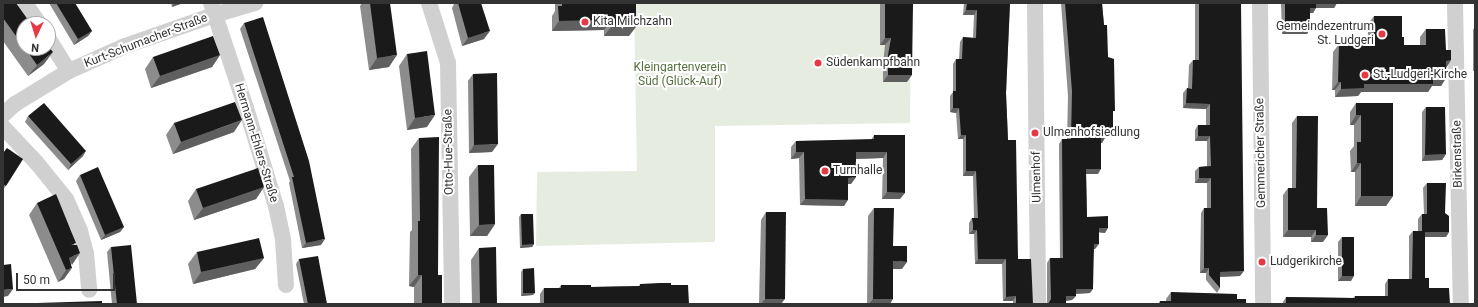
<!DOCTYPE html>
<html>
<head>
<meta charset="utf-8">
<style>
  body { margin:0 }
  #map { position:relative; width:1478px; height:307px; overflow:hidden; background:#fff; font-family:Roboto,sans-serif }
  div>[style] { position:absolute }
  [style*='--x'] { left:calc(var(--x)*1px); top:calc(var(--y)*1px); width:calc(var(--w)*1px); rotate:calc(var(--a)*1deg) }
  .green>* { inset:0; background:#e6ecdf }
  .minor>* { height:16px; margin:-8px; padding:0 8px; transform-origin:8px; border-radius:8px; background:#d0d0d0 }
  .wall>* { inset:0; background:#8c8c8c }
  .shaded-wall>* { inset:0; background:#5f5f5f }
  .building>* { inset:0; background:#1a1a1a }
  .dots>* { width:11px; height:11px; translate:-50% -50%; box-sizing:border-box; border:2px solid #fff; border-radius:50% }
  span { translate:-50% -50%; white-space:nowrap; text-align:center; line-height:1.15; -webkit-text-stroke:4px #fff; paint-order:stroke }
  .poi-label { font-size:12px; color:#333 }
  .left { translate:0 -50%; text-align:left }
  .right { translate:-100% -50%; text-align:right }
  .street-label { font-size:12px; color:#333 }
  .park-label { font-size:12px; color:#56703f }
  .frame { position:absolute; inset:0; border:4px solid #333; pointer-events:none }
  .north { position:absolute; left:16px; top:16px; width:40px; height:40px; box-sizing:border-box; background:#fff; border:1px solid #adadad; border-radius:50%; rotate:184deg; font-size:11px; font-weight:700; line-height:16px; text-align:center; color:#333 }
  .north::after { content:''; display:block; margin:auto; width:14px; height:18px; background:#e63946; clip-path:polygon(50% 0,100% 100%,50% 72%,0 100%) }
  .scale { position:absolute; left:16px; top:273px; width:99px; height:18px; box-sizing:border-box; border:2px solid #333; border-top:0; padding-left:5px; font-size:12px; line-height:14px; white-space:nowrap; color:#333; -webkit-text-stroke:3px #fff; paint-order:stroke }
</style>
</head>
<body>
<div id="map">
  <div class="green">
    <div style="clip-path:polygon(634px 3px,911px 3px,910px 123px,715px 126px,715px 242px,536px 246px,537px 172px,637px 171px)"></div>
  </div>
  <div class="minor">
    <div style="--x:25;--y:3;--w:25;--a:56"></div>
    <div style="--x:211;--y:3;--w:111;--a:71.6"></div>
    <div style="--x:246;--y:108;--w:102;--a:73"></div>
    <div style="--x:276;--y:206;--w:35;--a:78"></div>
    <div style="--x:283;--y:240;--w:45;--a:86.2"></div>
    <div style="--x:429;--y:3;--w:63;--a:72.4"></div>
    <div style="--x:448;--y:63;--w:241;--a:89"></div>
    <div style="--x:1035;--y:3;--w:301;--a:89.4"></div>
    <div style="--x:1260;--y:3;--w:301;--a:89.4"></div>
    <div style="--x:1455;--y:3;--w:301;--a:88.9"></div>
    <div style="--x:48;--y:38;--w:39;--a:58"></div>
    <div style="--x:3;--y:115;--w:16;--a:-43"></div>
    <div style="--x:15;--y:104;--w:63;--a:-31.4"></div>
    <div style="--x:69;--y:71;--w:61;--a:-24.1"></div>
    <div style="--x:125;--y:46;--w:94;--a:-19.2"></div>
    <div style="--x:214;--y:15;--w:43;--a:-16.3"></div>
    <div style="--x:3;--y:127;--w:48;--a:46.7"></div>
    <div style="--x:36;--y:162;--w:48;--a:51"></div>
    <div style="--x:66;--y:199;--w:35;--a:66"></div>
    <div style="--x:80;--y:231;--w:23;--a:75"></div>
    <div style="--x:86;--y:253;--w:37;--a:85"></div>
  </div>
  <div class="wall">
    <div style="clip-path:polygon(3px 3px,24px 24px,24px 48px,48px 48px,44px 64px,28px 76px,3px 41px)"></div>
    <div style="clip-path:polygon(49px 3px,75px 3px,92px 31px,88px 36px,74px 45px)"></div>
    <div style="clip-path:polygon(171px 3px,183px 3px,172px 7px)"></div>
    <div style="clip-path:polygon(362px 3px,390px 3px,389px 67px,369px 70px,360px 6px)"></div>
    <div style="clip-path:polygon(454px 3px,481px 3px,484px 39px,462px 46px,452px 8px,454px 4px)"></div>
    <div style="clip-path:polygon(555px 3px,636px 3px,629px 36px,604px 36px,604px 30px,552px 31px,552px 16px,555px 11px)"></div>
    <div style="clip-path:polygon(880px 3px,913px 3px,907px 82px,883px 82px,883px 63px,885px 45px,880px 45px)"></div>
    <div style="clip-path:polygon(964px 3px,1010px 3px,1006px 93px,1008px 140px,1018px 259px,1033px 304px,1013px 304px,1013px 301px,1003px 301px,1002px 264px,975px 264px,974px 234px,969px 234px,969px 223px,972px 218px,974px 218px,973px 176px,963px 176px,963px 139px,958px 139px,956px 113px,950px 112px,950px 96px,953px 92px,953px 64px,956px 59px,959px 59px,960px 42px,963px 37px,973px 38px,974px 15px,963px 15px)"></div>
    <div style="clip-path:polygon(1061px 3px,1102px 3px,1104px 25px,1108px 57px,1113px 114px,1110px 137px,1105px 137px,1102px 143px,1101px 143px,1098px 174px,1086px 174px,1087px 217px,1105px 233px,1099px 232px,1095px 249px,1094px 249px,1090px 293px,1076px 294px,1076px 296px,1072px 300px,1066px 301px,1066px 304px,1047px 304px,1047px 263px,1050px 258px,1060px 258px,1059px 144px,1062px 139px,1067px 139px,1068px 96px)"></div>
    <div style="clip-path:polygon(1196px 3px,1241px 3px,1240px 276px,1220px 277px,1220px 288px,1217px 293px,1206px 280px,1206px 273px,1200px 273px,1201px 213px,1204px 208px,1207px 208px,1207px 183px,1195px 183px,1195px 171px,1199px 167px,1207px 166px,1207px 141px,1195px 141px,1195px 130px,1198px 125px,1206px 125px,1206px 109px,1183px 108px,1183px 93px,1187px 88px,1188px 88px,1189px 65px,1193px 60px,1195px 60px,1195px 5px)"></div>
    <div style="clip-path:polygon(1281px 3px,1337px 3px,1334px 8px,1316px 8px,1313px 13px,1310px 13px,1310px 29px,1307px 34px,1282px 34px)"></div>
    <div style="clip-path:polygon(1374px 16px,1402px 37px,1404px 45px,1420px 45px,1420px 37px,1426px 29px,1446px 50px,1451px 60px,1446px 68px,1446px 78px,1441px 86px,1432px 86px,1428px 92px,1361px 92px,1358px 96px,1335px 97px,1335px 90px,1332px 90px,1333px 52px,1339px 44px,1368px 45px,1368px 24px)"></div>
    <div style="clip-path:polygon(244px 23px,321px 245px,302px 248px,289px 183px,290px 181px,240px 29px)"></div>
    <div style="clip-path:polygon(1475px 26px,1475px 71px,1473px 71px,1473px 30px)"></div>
    <div style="clip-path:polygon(407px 54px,427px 127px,407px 130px,399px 66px)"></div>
    <div style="clip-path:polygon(220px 55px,212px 67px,151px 88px,145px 69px,153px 57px)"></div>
    <div style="clip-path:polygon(473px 74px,492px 152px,469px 153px,468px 81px)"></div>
    <div style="clip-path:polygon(1356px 103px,1393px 196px,1386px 206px,1355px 206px,1355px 172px,1351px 172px,1350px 151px,1354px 146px,1354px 125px,1350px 125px,1350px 112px)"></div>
    <div style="clip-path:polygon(1426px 107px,1446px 154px,1442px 160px,1422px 161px,1422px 112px)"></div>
    <div style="clip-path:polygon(28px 116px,83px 156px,68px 170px,25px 122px)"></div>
    <div style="clip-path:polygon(1297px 116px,1317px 208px,1323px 242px,1311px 242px,1311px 237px,1283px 237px,1283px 195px,1288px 188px,1292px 188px,1292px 123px)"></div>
    <div style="clip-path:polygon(174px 123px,234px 132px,173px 154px,166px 135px)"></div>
    <div style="clip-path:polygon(874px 135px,905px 135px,900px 199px,882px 199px,883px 158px,856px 159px,856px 177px,851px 184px,848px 184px,844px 206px,800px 205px,799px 158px,791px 159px,791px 147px,796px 141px,871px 140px)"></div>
    <div style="clip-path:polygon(419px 138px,438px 275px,442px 304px,414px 304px,414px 287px,409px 286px,410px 232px,412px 230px,411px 149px)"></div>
    <div style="clip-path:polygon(3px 153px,23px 159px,3px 190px)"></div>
    <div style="clip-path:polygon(478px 165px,495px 224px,487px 236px,470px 236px,469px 177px)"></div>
    <div style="clip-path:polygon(80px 175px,124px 227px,120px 232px,101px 240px,76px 181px)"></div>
    <div style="clip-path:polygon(1427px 183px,1445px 213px,1449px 232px,1446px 237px,1425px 237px,1425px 278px,1429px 288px,1450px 304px,1283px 304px,1283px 302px,1286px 297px,1353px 298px,1355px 296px,1385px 296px,1385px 284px,1388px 279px,1409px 279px,1409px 236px,1413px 231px,1418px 231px,1418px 219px,1422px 214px,1424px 214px,1423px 188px)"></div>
    <div style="clip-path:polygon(264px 187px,256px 199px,194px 220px,188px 201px,196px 189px)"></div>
    <div style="clip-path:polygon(37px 203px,75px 245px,71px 265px,64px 279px,58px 282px,29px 215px)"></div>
    <div style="clip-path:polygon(874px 208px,893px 246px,902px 269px,893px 269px,890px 304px,867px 304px,868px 216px)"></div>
    <div style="clip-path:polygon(766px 212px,781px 304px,759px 304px,761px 220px)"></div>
    <div style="clip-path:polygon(521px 214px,534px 244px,532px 247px,520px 248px,519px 217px)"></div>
    <div style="clip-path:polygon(1342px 237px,1351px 281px,1338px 281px,1338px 242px)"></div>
    <div style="clip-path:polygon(111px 247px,137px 304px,112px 304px,107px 252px)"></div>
    <div style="clip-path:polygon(479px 248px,497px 304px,472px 304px,471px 260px)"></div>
    <div style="clip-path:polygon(197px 252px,264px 258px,255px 269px,193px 284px,188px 264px)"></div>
    <div style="clip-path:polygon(299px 259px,327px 304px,304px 304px,296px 264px)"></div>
    <div style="clip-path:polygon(523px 269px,533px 295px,521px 296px,521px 272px)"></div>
    <div style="clip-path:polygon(640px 284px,671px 285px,689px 304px,540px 304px,540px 294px,544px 288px,559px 288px,561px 285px,591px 287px,639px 286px)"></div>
    <div style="clip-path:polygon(1171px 292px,1237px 299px,1246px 304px,1158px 304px,1160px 301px,1166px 301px,1166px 299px)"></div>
  </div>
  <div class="shaded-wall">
    <div style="clip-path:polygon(174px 3px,183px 3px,172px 7px)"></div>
    <div style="clip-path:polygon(1316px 3px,1337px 3px,1334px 8px,1313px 8px)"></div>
    <div style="clip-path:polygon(1310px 8px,1316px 8px,1313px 13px,1307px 13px)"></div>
    <div style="clip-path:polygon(966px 10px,977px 10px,974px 15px,963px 15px)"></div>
    <div style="clip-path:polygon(611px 20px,604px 30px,552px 31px,559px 21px)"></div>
    <div style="clip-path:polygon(611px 27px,636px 27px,629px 36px,604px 36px)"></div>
    <div style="clip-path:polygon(1285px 29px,1310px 29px,1307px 34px,1282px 34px)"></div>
    <div style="clip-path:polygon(92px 31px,88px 36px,74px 45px,78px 39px)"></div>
    <div style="clip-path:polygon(490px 31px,484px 39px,462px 46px,468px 38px)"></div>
    <div style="clip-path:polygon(885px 38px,891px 38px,885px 45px,880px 45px)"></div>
    <div style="clip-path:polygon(53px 52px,44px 64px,28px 76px,37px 65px)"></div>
    <div style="clip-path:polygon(220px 55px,212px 67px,151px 88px,160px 76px)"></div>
    <div style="clip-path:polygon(397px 55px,389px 67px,369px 70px,377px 58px)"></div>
    <div style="clip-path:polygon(1451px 60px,1446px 68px,1446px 61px)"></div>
    <div style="clip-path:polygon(888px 75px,912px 75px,907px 82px,883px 82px)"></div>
    <div style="clip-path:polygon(1433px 78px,1446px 78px,1441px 86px,1432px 86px,1428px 92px,1361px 92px,1358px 96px,1335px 97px,1341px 89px,1364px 84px)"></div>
    <div style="clip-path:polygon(1338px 82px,1341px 82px,1335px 90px,1332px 90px)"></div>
    <div style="clip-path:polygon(1186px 103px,1210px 104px,1206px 109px,1183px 108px)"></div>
    <div style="clip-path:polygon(953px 108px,959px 108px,956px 113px,950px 112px)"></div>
    <div style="clip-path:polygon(435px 115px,427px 127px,407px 130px,415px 118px)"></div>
    <div style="clip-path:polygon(1356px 115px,1361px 115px,1354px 125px,1350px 125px)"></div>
    <div style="clip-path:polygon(242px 120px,234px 132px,173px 154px,181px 142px)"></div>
    <div style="clip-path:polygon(1105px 132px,1113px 132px,1110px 137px,1102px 137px)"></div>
    <div style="clip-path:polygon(961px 135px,966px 135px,963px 139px,958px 139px)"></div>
    <div style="clip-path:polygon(1198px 136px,1210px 136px,1207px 141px,1195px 141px)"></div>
    <div style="clip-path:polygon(1101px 138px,1105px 138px,1102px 143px,1097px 143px)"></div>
    <div style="clip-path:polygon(498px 144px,492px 152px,469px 153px,474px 145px)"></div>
    <div style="clip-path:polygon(86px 151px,83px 156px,68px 170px,71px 164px)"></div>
    <div style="clip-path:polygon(796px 152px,804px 152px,799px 158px,791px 159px)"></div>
    <div style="clip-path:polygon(856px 152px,887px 152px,883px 158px,851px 159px)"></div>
    <div style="clip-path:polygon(1446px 154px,1442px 160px,1422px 161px,1425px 155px)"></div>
    <div style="clip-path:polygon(1357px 163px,1361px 163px,1355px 172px,1351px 172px)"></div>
    <div style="clip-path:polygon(1086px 169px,1101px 169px,1098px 174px,1083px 174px)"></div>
    <div style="clip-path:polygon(966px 171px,976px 171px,973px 176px,963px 176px)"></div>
    <div style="clip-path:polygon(856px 177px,851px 184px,843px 184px,848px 178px)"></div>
    <div style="clip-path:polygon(1199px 178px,1211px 178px,1207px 183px,1195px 183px)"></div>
    <div style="clip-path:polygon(264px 187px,256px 199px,194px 220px,203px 208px)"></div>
    <div style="clip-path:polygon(887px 192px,905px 193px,900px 199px,882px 199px)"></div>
    <div style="clip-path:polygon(1361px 196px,1393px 196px,1386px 206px,1355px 206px)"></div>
    <div style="clip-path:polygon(805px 199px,848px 200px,844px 206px,800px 205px)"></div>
    <div style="clip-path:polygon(495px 224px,487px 236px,470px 236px,479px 225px)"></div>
    <div style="clip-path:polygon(124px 227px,120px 232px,101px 240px,105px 235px)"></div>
    <div style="clip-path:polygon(1099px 228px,1108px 228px,1105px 233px,1095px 232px)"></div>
    <div style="clip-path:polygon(973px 230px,977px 230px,974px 234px,969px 234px)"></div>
    <div style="clip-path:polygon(1288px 230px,1316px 230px,1311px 237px,1283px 237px)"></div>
    <div style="clip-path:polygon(1425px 232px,1449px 232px,1446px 237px,1422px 237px)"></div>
    <div style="clip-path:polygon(1316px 235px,1328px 235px,1323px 242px,1311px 242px)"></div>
    <div style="clip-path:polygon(325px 239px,321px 245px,302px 248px,306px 243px)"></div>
    <div style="clip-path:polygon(534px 244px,532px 247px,520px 248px,522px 245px)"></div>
    <div style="clip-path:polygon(1094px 244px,1099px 244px,1095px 249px,1090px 249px)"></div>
    <div style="clip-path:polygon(80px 253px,72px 265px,69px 258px)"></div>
    <div style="clip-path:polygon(264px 258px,255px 269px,193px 284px,201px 272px)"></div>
    <div style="clip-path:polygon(978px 259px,1006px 259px,1002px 264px,975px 264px)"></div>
    <div style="clip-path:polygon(893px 261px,907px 262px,902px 269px,888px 269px)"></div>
    <div style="clip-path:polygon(72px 268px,64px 279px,58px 282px,66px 270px)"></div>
    <div style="clip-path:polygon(1204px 268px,1209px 268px,1206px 273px,1200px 273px)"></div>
    <div style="clip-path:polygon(1244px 271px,1240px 276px,1216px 277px,1220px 272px)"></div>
    <div style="clip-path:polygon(418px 275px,422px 275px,414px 287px,409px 286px)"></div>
    <div style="clip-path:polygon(1342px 276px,1354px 276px,1351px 281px,1338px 281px)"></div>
    <div style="clip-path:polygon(13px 289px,8px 296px,3px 297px,3px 290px)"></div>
    <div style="clip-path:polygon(1076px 289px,1093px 289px,1090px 293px,1072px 294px)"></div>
    <div style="clip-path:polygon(523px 293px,535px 293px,533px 295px,521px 296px)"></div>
    <div style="clip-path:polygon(1016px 296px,1013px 301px,1003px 301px,1006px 297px)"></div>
    <div style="clip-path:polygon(1066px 296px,1076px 296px,1072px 300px,1063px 301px)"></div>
    <div style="clip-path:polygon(765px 299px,785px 299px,781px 304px,761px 304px)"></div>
    <div style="clip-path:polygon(873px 299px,893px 299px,890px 304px,869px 304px)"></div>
  </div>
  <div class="building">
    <div style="clip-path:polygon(3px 3px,16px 3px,31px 24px,24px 24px,24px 47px,3px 18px)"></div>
    <div style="clip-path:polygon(56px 3px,75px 3px,92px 31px,78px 39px)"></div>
    <div style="clip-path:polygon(370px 3px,390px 3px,397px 55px,377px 58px)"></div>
    <div style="clip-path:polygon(458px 3px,481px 3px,490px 31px,468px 38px)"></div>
    <div style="clip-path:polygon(562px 3px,636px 3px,636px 27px,611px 27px,611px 20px,559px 21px,558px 6px,562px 6px)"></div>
    <div style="clip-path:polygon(885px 3px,913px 3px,912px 75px,888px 75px,888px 55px,891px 38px,885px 38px)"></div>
    <div style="clip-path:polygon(967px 3px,1010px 3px,1006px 93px,1008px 140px,1016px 140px,1018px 259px,1031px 259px,1033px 304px,1016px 304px,1016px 296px,1006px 297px,1006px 259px,978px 259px,977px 230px,973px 230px,973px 224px,972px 218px,978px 218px,976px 171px,966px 171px,966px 135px,961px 135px,959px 108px,953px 108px,953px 91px,956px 91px,956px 59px,962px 59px,963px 37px,976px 38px,977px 10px,966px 10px)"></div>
    <div style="clip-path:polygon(1065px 3px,1102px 3px,1104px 25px,1107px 25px,1108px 57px,1114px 59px,1115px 111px,1113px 111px,1113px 132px,1105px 132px,1105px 138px,1101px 138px,1101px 169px,1086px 169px,1087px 217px,1108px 216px,1108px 228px,1099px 228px,1099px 244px,1094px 244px,1093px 289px,1076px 289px,1076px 296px,1066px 296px,1066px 304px,1048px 304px,1051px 299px,1050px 258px,1063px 258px,1062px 139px,1071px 139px,1072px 91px)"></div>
    <div style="clip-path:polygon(1199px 3px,1241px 3px,1244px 271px,1220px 272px,1220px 288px,1209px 275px,1209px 268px,1204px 268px,1204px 208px,1211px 208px,1211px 178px,1199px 178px,1199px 167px,1211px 166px,1210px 136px,1198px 136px,1198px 125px,1210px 125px,1210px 104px,1186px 103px,1187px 88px,1192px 89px,1193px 60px,1199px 60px)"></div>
    <div style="clip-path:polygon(1285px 3px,1337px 3px,1316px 3px,1316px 8px,1310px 8px,1310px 29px,1285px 29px)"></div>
    <div style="clip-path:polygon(1374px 16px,1402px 16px,1402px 37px,1404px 37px,1404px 45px,1426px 45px,1426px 29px,1445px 29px,1446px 50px,1451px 50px,1451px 60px,1446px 61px,1446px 78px,1433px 78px,1433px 84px,1364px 84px,1364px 88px,1341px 89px,1341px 82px,1338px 82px,1339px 44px,1374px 45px)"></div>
    <div style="clip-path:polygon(263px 17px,309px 161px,325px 239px,306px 243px,292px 177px,294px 177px,244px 23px)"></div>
    <div style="clip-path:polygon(213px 36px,220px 55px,160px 76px,153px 57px)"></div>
    <div style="clip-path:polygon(48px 46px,53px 52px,37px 65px,25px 48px,48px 48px)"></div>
    <div style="clip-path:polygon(427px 51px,435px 115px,415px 118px,407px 54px)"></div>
    <div style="clip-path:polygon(497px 73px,498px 144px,474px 145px,473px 74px)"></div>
    <div style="clip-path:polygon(235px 102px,242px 120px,181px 142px,174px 123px)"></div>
    <div style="clip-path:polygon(44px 103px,86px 151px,71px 164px,28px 116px)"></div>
    <div style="clip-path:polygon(1356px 103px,1393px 103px,1393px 196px,1361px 196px,1361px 163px,1357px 163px,1357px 142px,1361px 142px,1361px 115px,1356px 115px)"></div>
    <div style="clip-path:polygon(1426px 107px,1445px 107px,1446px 154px,1425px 155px)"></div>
    <div style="clip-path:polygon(1297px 116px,1318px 116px,1317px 208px,1327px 208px,1328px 235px,1316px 235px,1316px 230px,1288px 230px,1288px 188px,1296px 188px)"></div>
    <div style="clip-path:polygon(874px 135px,905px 135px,905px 193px,887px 192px,887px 152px,856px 152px,856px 177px,848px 178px,848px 200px,805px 199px,804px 152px,796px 152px,796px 141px,874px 139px)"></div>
    <div style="clip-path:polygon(439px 137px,438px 275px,442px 275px,442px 304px,422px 304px,422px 275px,418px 275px,418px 221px,420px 221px,419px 138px)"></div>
    <div style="clip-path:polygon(7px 148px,23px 159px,6px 186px,3px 184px,3px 153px)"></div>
    <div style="clip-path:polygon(478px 165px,494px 165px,495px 224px,479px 225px)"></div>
    <div style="clip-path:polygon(98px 167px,124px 227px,105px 235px,80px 175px)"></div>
    <div style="clip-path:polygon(258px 168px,264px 187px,203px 208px,196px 189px)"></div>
    <div style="clip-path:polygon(1427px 183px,1446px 183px,1445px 213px,1449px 216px,1449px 232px,1425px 232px,1425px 278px,1429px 278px,1429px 288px,1449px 288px,1450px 304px,1286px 304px,1286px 297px,1355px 298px,1355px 296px,1388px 296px,1388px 279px,1412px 279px,1413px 231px,1422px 231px,1422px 214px,1427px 214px)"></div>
    <div style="clip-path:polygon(56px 194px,76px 243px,71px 245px,77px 245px,80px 253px,69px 258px,72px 268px,66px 270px,37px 203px)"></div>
    <div style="clip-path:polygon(874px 208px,894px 208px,893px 246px,907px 246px,907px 262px,893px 261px,893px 299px,873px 299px)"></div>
    <div style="clip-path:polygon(766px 212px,786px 212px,785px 299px,765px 299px)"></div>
    <div style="clip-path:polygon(521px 214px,533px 214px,534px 244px,522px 245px)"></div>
    <div style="clip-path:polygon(1342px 237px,1354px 237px,1354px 276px,1342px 276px)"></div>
    <div style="clip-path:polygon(259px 238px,264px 258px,201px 272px,197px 252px)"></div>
    <div style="clip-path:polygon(131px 245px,137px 304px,117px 304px,111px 247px)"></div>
    <div style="clip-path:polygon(496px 247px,497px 304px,480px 304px,479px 248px)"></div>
    <div style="clip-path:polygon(318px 256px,327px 304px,308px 304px,299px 259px)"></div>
    <div style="clip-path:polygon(11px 264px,13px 289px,3px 290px,3px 265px)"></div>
    <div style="clip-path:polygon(534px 268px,535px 293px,523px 293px,523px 269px)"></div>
    <div style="clip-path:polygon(660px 283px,671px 283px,671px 285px,688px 285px,689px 304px,544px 304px,544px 288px,561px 288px,561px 285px,591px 285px,591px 287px,640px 286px,640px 284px)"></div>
    <div style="clip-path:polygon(1171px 292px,1237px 294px,1237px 299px,1246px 299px,1246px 304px,1160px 304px,1160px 301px,1171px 301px)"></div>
    <div style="clip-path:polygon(102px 301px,102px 304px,37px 304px,37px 303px)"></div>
  </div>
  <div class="dots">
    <div style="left:585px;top:22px;background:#e63946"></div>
    <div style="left:1382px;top:34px;background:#e63946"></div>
    <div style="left:818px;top:63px;background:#e63946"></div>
    <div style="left:1365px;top:75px;background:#e63946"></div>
    <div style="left:1035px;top:133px;background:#e63946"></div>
    <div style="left:825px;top:171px;background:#e63946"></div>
    <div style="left:1262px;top:262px;background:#e63946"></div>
  </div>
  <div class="poi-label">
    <span class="left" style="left:593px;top:22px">Kita Milchzahn</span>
    <span class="right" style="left:1374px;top:34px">Gemeindezentrum<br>St. Ludgeri</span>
    <span class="left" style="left:826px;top:63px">Südenkampfbahn</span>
    <span class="left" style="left:1373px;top:75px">St.-Ludgeri-Kirche</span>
    <span class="left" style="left:1043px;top:133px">Ulmenhofsiedlung</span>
    <span class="left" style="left:833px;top:171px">Turnhalle</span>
    <span class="left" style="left:1270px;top:262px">Ludgerikirche</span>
  </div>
  <div class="street-label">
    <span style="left:146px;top:41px;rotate:-21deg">Kurt-Schumacher-Straße</span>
    <span style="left:256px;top:143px;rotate:73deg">Hermann-Ehlers-Straße</span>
    <span style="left:449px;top:152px;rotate:-91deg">Otto-Hue-Straße</span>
    <span style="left:1261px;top:153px;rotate:-91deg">Gemmericher Straße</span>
    <span style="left:1458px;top:154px;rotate:-91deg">Birkenstraße</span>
    <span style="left:1037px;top:177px;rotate:-91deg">Ulmenhof</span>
  </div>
  <div class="park-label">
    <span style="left:680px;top:75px">Kleingartenverein<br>Süd (Glück-Auf)</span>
  </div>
  <div class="frame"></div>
  <div class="north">N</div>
  <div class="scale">50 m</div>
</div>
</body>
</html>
